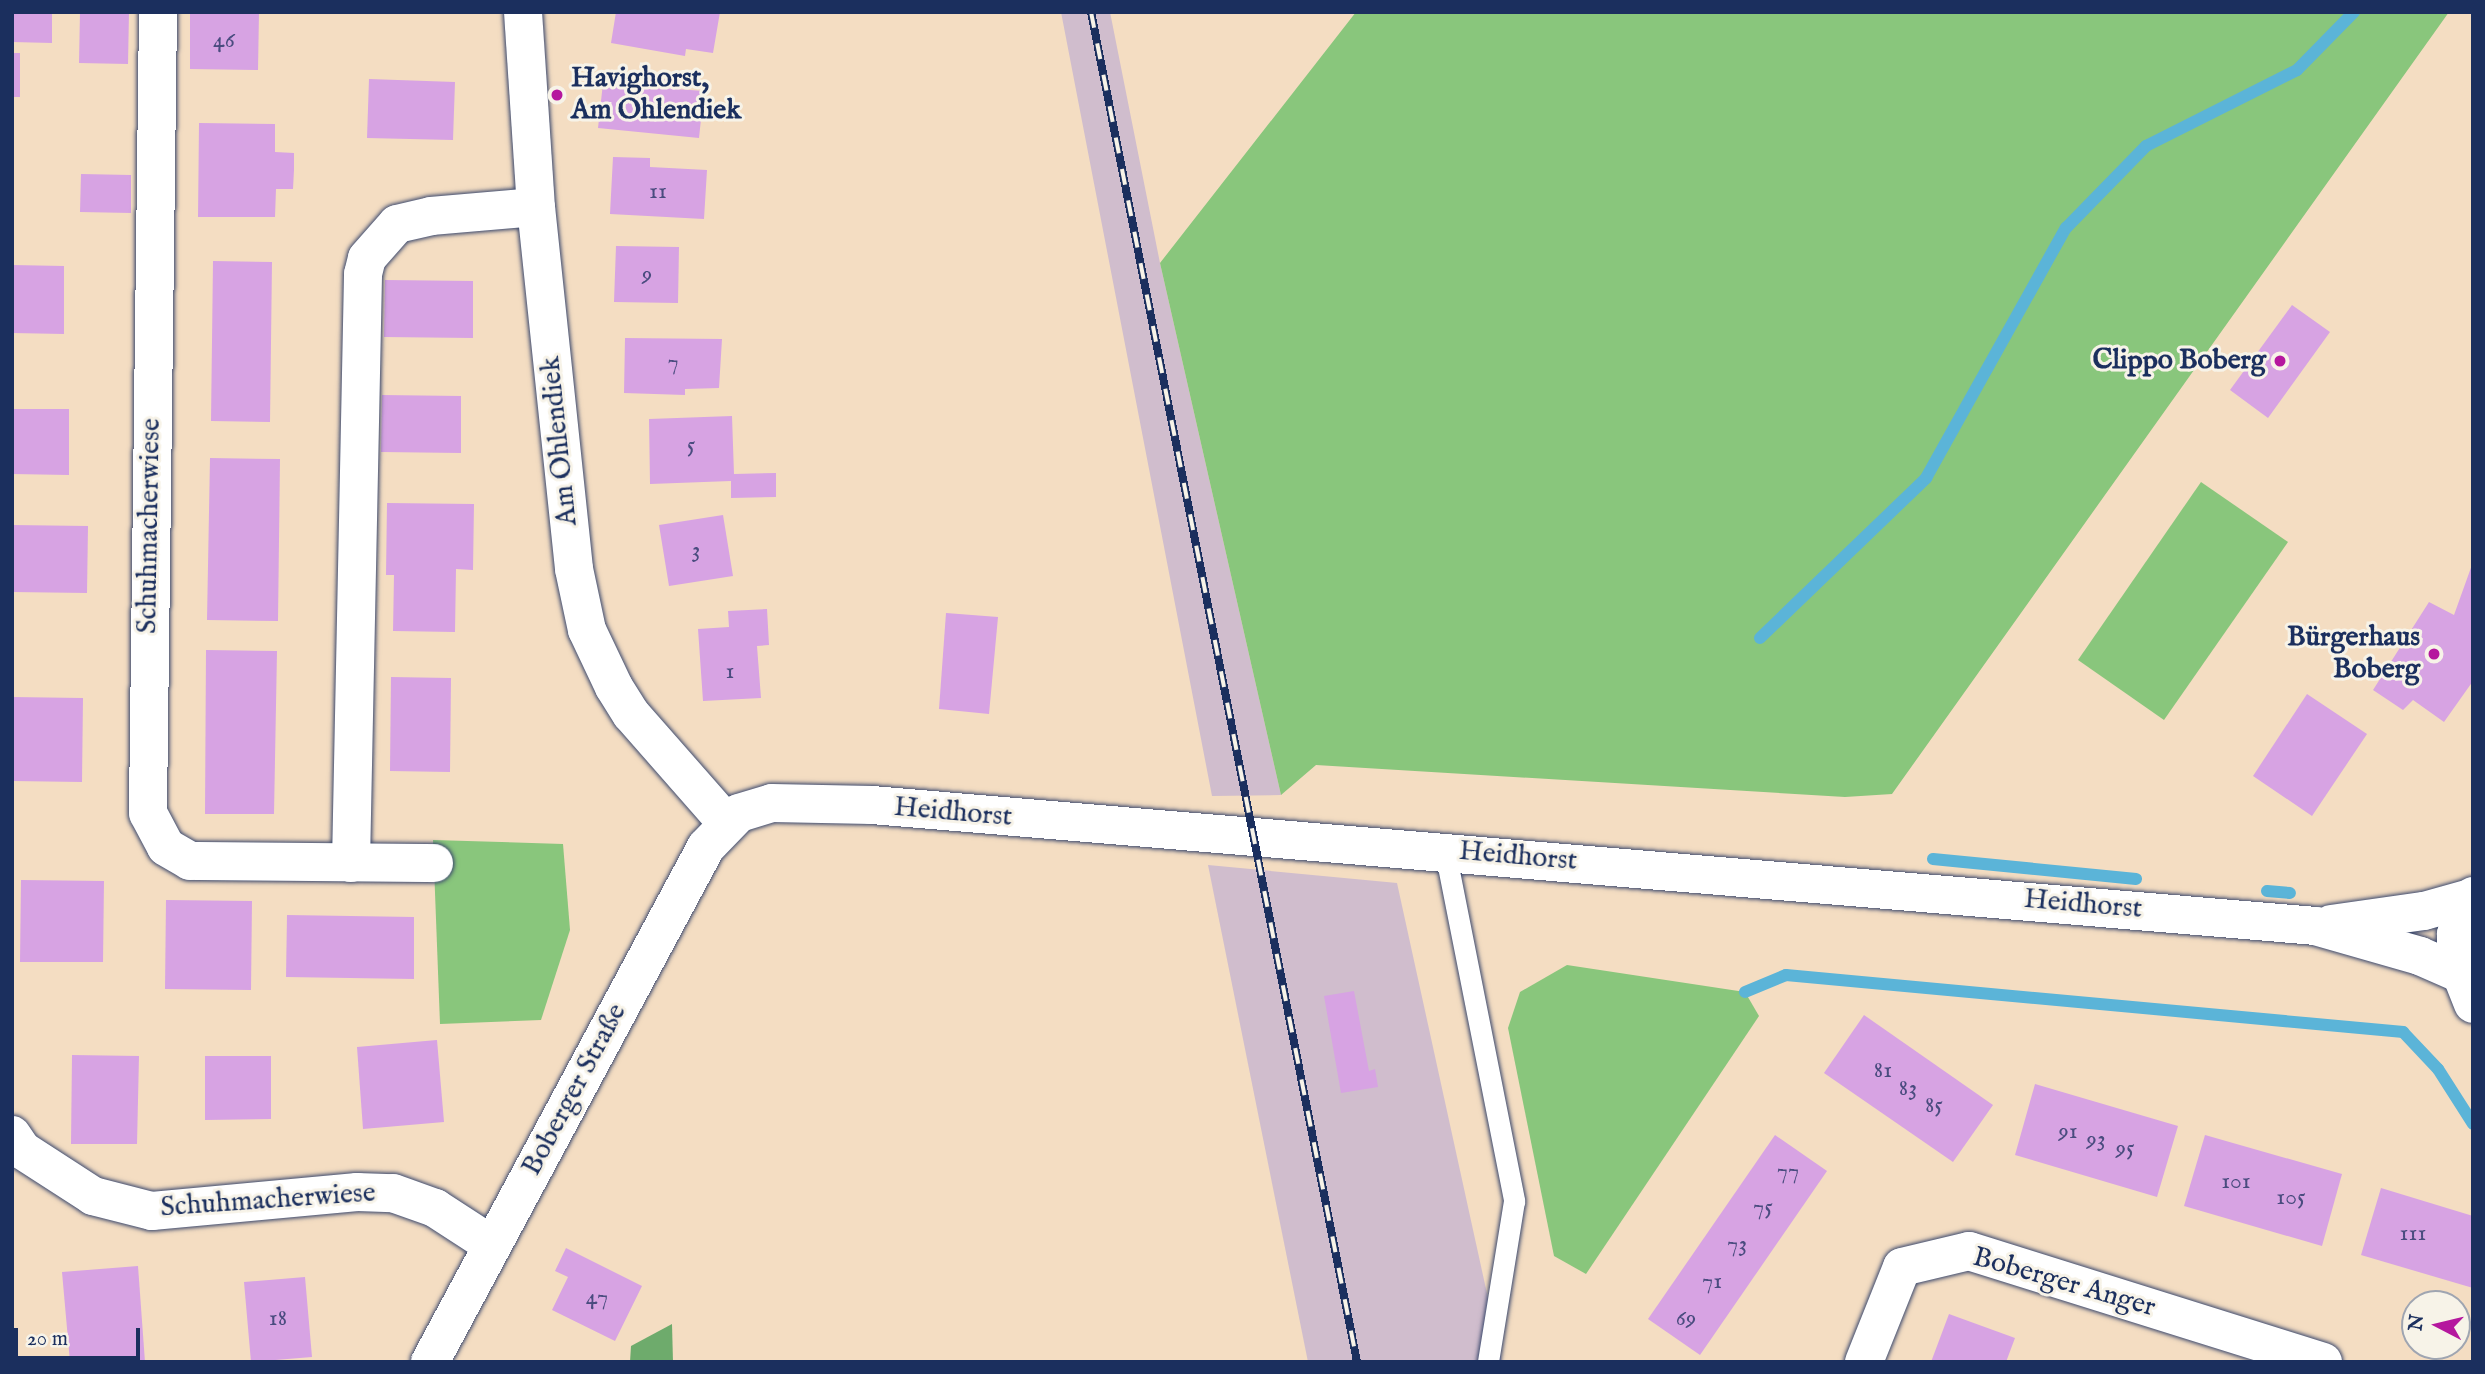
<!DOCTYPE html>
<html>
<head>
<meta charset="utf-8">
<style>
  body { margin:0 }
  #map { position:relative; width:2485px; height:1374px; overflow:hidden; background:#f4ddc2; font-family:"IM FELL English",serif }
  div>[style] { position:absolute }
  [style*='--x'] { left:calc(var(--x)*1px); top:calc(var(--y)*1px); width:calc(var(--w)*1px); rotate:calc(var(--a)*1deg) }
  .industrial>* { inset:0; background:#d0bdcd }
  .green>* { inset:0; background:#89c67c }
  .forest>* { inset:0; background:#6eab6c }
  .stream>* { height:12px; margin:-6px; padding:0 6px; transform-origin:6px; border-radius:6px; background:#5bb4d8 }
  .building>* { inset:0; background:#d7a3e3 }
  .roads { filter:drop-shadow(0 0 2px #3c496d) drop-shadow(0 0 2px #3c496d) }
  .lane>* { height:21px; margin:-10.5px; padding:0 10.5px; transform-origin:10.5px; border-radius:10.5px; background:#fff }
  .street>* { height:38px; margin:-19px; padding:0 19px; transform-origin:19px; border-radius:19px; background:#fff }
  .secondary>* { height:38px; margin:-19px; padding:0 19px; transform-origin:19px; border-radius:19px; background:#fff }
  .rail>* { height:8px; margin-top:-4px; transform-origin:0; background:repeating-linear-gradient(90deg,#f7f3e8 0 16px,#1b2f5e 0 32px); box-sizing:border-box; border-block:2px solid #1b2f5e }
  .dots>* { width:19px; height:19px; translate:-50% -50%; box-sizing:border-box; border:4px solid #f7f3e8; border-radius:50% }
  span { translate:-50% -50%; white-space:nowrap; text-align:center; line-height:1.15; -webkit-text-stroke:6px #f7f3e8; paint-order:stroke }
  .number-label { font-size:24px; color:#4a4c7f }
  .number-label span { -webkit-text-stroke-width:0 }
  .poi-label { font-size:28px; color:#1b2f5e; font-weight:700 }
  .left { translate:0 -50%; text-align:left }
  .right { translate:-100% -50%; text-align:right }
  .street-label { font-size:28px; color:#1b2f5e }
  .frame { position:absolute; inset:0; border:14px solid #1b2f5e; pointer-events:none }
  .north { position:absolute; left:2401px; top:1290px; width:70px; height:70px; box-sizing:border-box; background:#f7f3e8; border:2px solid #9fa5b1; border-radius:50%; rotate:277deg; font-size:19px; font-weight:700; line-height:28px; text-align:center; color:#1b2f5e }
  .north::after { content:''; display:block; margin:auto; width:24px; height:32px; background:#b5179e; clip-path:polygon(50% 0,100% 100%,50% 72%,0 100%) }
  .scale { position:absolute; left:14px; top:1328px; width:126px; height:32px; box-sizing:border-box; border:4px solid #1b2f5e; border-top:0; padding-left:9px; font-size:21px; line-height:24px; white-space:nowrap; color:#1b2f5e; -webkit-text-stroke:5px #f7f3e8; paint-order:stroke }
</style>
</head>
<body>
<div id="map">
  <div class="industrial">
    <div style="clip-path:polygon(1061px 12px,1110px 12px,1160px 263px,1281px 795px,1212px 796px)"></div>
    <div style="clip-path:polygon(1208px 865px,1397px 883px,1502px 1362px,1308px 1362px)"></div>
  </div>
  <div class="green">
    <div style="clip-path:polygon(1356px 12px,2449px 12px,1892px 794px,1845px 797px,1316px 765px,1281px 795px,1160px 263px)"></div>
    <div style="clip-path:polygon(2201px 482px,2288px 542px,2164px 720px,2078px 660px)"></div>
    <div style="clip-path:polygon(433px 840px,563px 844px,570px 930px,541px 1020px,440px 1024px)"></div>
    <div style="clip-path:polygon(1567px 965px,1745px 992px,1759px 1016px,1586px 1274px,1554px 1256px,1508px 1028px,1520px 992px)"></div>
  </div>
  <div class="forest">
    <div style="clip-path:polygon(672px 1324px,673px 1362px,630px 1362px,631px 1346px)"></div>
  </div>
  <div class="stream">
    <div style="--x:1760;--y:638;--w:231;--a:-43.9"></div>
    <div style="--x:1926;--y:478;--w:287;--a:-60.8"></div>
    <div style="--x:2066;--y:228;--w:115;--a:-45.7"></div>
    <div style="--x:2146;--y:146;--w:169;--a:-26.7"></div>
    <div style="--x:2297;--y:70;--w:81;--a:-45.5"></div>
    <div style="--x:1933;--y:859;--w:204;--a:5.6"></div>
    <div style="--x:2267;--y:891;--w:23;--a:5"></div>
    <div style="--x:1745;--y:992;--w:44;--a:-22.5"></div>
    <div style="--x:1786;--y:975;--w:620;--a:5.28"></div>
    <div style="--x:2403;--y:1032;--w:51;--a:46.6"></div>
    <div style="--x:2438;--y:1069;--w:65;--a:57.5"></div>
  </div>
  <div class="building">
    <div style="clip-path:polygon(12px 12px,52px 12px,52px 43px,12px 42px)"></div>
    <div style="clip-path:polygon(80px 12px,129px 12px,128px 64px,79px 63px)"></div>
    <div style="clip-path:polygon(190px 12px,259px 12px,258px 70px,190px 69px)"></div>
    <div style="clip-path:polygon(616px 12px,720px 12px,713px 53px,686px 49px,685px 56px,611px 43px)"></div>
    <div style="clip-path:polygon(12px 53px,20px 53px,20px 97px,12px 97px)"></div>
    <div style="clip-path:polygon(604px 74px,677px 80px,676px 89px,704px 91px,699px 138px,598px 128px)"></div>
    <div style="clip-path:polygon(369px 79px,455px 82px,453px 140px,367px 138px)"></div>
    <div style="clip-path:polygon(199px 123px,275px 124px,275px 152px,294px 153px,294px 170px,293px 189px,276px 189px,275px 217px,198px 217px)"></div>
    <div style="clip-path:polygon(613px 157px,650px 158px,650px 167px,707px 170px,704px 219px,610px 214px)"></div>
    <div style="clip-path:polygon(81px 174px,131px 175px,131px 213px,80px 212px)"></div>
    <div style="clip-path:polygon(616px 246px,679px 247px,678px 303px,614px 302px)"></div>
    <div style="clip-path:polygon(213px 261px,272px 262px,270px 422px,211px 421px)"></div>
    <div style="clip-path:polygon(12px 265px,64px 266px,64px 334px,12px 333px)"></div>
    <div style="clip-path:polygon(385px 280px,473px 281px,473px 338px,384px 337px)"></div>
    <div style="clip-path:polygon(2292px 305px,2330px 332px,2268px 418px,2230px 390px)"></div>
    <div style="clip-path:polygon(625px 338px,722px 339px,719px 388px,685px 389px,685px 395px,624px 393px)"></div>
    <div style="clip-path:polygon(382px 395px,461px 396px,461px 453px,381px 452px)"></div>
    <div style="clip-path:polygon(12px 409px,69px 409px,69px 475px,12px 474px)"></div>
    <div style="clip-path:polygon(732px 416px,734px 474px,776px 473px,776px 497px,731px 498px,731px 481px,650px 484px,649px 419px)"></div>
    <div style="clip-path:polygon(210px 458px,280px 459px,278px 621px,207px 620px)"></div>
    <div style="clip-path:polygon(387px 503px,474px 504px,473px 570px,456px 569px,455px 632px,393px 631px,394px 575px,386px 575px)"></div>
    <div style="clip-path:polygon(723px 515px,733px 576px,669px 586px,659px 525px)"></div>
    <div style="clip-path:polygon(12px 525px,88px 526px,87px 593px,12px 592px)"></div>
    <div style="clip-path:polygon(2473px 562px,2473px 681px,2444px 722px,2413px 700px,2403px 710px,2373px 690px,2429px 602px,2454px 615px)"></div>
    <div style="clip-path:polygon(767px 609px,769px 645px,757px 646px,761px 698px,703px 701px,698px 629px,729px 627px,728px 611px)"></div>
    <div style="clip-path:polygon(946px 613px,998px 617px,989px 714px,939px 709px)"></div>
    <div style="clip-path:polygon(206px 650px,277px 651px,274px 814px,205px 814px)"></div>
    <div style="clip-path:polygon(391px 677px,451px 678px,450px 772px,390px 771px)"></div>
    <div style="clip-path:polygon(2307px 694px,2367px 734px,2312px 816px,2253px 776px)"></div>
    <div style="clip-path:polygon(12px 697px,83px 698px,82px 782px,12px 781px)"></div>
    <div style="clip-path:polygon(21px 880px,104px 881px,103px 962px,20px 962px)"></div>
    <div style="clip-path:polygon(166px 900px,252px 901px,251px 990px,165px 989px)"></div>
    <div style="clip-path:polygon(287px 915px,414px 917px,414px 979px,286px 977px)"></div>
    <div style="clip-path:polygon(1354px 991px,1369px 1071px,1375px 1069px,1378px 1087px,1341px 1093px,1324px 996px)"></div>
    <div style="clip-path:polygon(1864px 1015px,1993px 1105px,1953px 1162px,1824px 1073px)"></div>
    <div style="clip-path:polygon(437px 1040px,444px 1122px,363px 1129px,357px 1047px)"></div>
    <div style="clip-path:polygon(72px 1055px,139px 1056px,137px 1144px,71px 1144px)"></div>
    <div style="clip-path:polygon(205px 1056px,271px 1056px,271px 1119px,205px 1120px)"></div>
    <div style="clip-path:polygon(2035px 1084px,2178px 1126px,2157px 1197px,2015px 1155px)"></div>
    <div style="clip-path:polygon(1775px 1135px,1827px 1171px,1700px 1355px,1648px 1319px)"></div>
    <div style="clip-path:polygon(2205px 1135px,2342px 1174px,2322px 1246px,2184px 1206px)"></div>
    <div style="clip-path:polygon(2381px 1188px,2473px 1216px,2473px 1288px,2361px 1255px)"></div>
    <div style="clip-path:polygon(566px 1248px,642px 1286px,615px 1341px,552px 1310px,568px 1277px,555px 1271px)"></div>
    <div style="clip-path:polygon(138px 1266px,145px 1362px,70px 1362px,62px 1272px)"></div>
    <div style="clip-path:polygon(305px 1277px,312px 1357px,251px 1362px,244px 1282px)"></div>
    <div style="clip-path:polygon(1949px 1314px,2015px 1338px,2006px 1362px,1931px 1362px)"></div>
  </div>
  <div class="roads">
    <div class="lane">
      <div style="--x:1445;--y:851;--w:357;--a:78.8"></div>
      <div style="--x:1514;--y:1201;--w:163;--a:99.2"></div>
    </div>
    <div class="street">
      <div style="--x:158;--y:12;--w:801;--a:90.72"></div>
      <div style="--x:148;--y:813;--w:38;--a:62"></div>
      <div style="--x:166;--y:847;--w:28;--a:30"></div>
      <div style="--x:190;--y:861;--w:244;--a:0.5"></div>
      <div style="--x:523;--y:12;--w:195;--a:86.2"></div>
      <div style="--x:536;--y:207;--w:364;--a:84"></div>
      <div style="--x:574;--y:569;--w:62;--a:78"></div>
      <div style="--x:587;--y:630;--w:63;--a:64.7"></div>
      <div style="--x:614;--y:687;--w:32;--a:58"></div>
      <div style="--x:631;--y:714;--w:144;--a:48.7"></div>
      <div style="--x:351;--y:863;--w:589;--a:-88.83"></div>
      <div style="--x:363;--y:274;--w:16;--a:-76"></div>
      <div style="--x:367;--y:258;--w:45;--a:-48.6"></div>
      <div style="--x:397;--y:224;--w:35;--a:-13"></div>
      <div style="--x:431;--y:216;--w:105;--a:-4.9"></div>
      <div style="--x:12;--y:1135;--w:18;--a:56"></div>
      <div style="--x:22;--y:1150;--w:85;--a:32.9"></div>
      <div style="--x:93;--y:1196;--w:61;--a:14.3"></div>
      <div style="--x:152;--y:1211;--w:206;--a:-5.3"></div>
      <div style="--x:357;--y:1192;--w:36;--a:2"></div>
      <div style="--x:393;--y:1193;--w:45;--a:19.7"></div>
      <div style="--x:435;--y:1208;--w:68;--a:33"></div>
      <div style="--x:1864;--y:1362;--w:102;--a:-68.2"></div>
      <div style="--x:1902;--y:1267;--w:69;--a:-13.4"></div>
      <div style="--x:1969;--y:1251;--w:371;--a:17.4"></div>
    </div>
    <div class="secondary">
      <div style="--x:2473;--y:896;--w:42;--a:114.1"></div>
      <div style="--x:2456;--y:934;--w:27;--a:90"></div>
      <div style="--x:2456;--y:961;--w:46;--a:68.4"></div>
      <div style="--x:2331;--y:924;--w:94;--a:-8"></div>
      <div style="--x:2424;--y:911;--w:49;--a:-15.5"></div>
      <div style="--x:430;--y:1362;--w:584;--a:-61.81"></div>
      <div style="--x:706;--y:847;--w:47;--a:-45.9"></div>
      <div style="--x:739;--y:813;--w:34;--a:-17"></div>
      <div style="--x:772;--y:803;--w:100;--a:1.1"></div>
      <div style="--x:872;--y:805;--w:1448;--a:4.79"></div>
      <div style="--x:2315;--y:926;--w:109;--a:15.9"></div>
      <div style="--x:2420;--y:956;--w:43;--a:23.6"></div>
    </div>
  </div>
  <div class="rail">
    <div style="--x:1091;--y:12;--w:1376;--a:78.85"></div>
  </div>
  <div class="dots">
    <div style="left:557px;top:95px;background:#b5179e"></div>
    <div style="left:2280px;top:361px;background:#b5179e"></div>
    <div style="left:2434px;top:654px;background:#b5179e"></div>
  </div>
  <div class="number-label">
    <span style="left:224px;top:41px">46</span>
    <span style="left:658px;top:192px">11</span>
    <span style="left:647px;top:275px">9</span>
    <span style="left:673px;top:363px">7</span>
    <span style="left:691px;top:446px">5</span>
    <span style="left:696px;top:551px">3</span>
    <span style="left:730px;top:672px">1</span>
    <span style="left:1883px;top:1071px">81</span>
    <span style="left:1908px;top:1089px">83</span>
    <span style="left:1934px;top:1106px">85</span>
    <span style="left:2068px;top:1132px">91</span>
    <span style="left:2096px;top:1140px">93</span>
    <span style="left:2125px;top:1149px">95</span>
    <span style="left:1788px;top:1172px">77</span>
    <span style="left:2236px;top:1182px">101</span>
    <span style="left:2291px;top:1198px">105</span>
    <span style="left:1763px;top:1208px">75</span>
    <span style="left:2413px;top:1234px">111</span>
    <span style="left:1737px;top:1245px">73</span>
    <span style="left:1712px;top:1282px">71</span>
    <span style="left:597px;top:1298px">47</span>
    <span style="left:278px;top:1319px">18</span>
    <span style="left:1686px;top:1319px">69</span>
  </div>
  <div class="poi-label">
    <span class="left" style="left:571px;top:95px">Havighorst,<br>Am Ohlendiek</span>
    <span class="right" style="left:2266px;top:361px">Clippo Boberg</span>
    <span class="right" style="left:2420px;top:654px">Bürgerhaus<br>Boberg</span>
  </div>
  <div class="street-label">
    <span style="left:560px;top:441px;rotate:-96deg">Am Ohlendiek</span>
    <span style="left:150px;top:526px;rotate:-89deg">Schuhmacherwiese</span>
    <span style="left:953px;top:813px;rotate:5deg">Heidhorst</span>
    <span style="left:1518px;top:857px;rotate:5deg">Heidhorst</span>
    <span style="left:2083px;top:905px;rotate:5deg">Heidhorst</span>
    <span style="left:575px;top:1090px;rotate:-62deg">Boberger Straße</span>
    <span style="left:268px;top:1201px;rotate:-4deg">Schuhmacherwiese</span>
    <span style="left:2064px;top:1283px;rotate:16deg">Boberger Anger</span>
  </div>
  <div class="frame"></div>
  <div class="north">N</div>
  <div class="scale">20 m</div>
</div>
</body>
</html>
